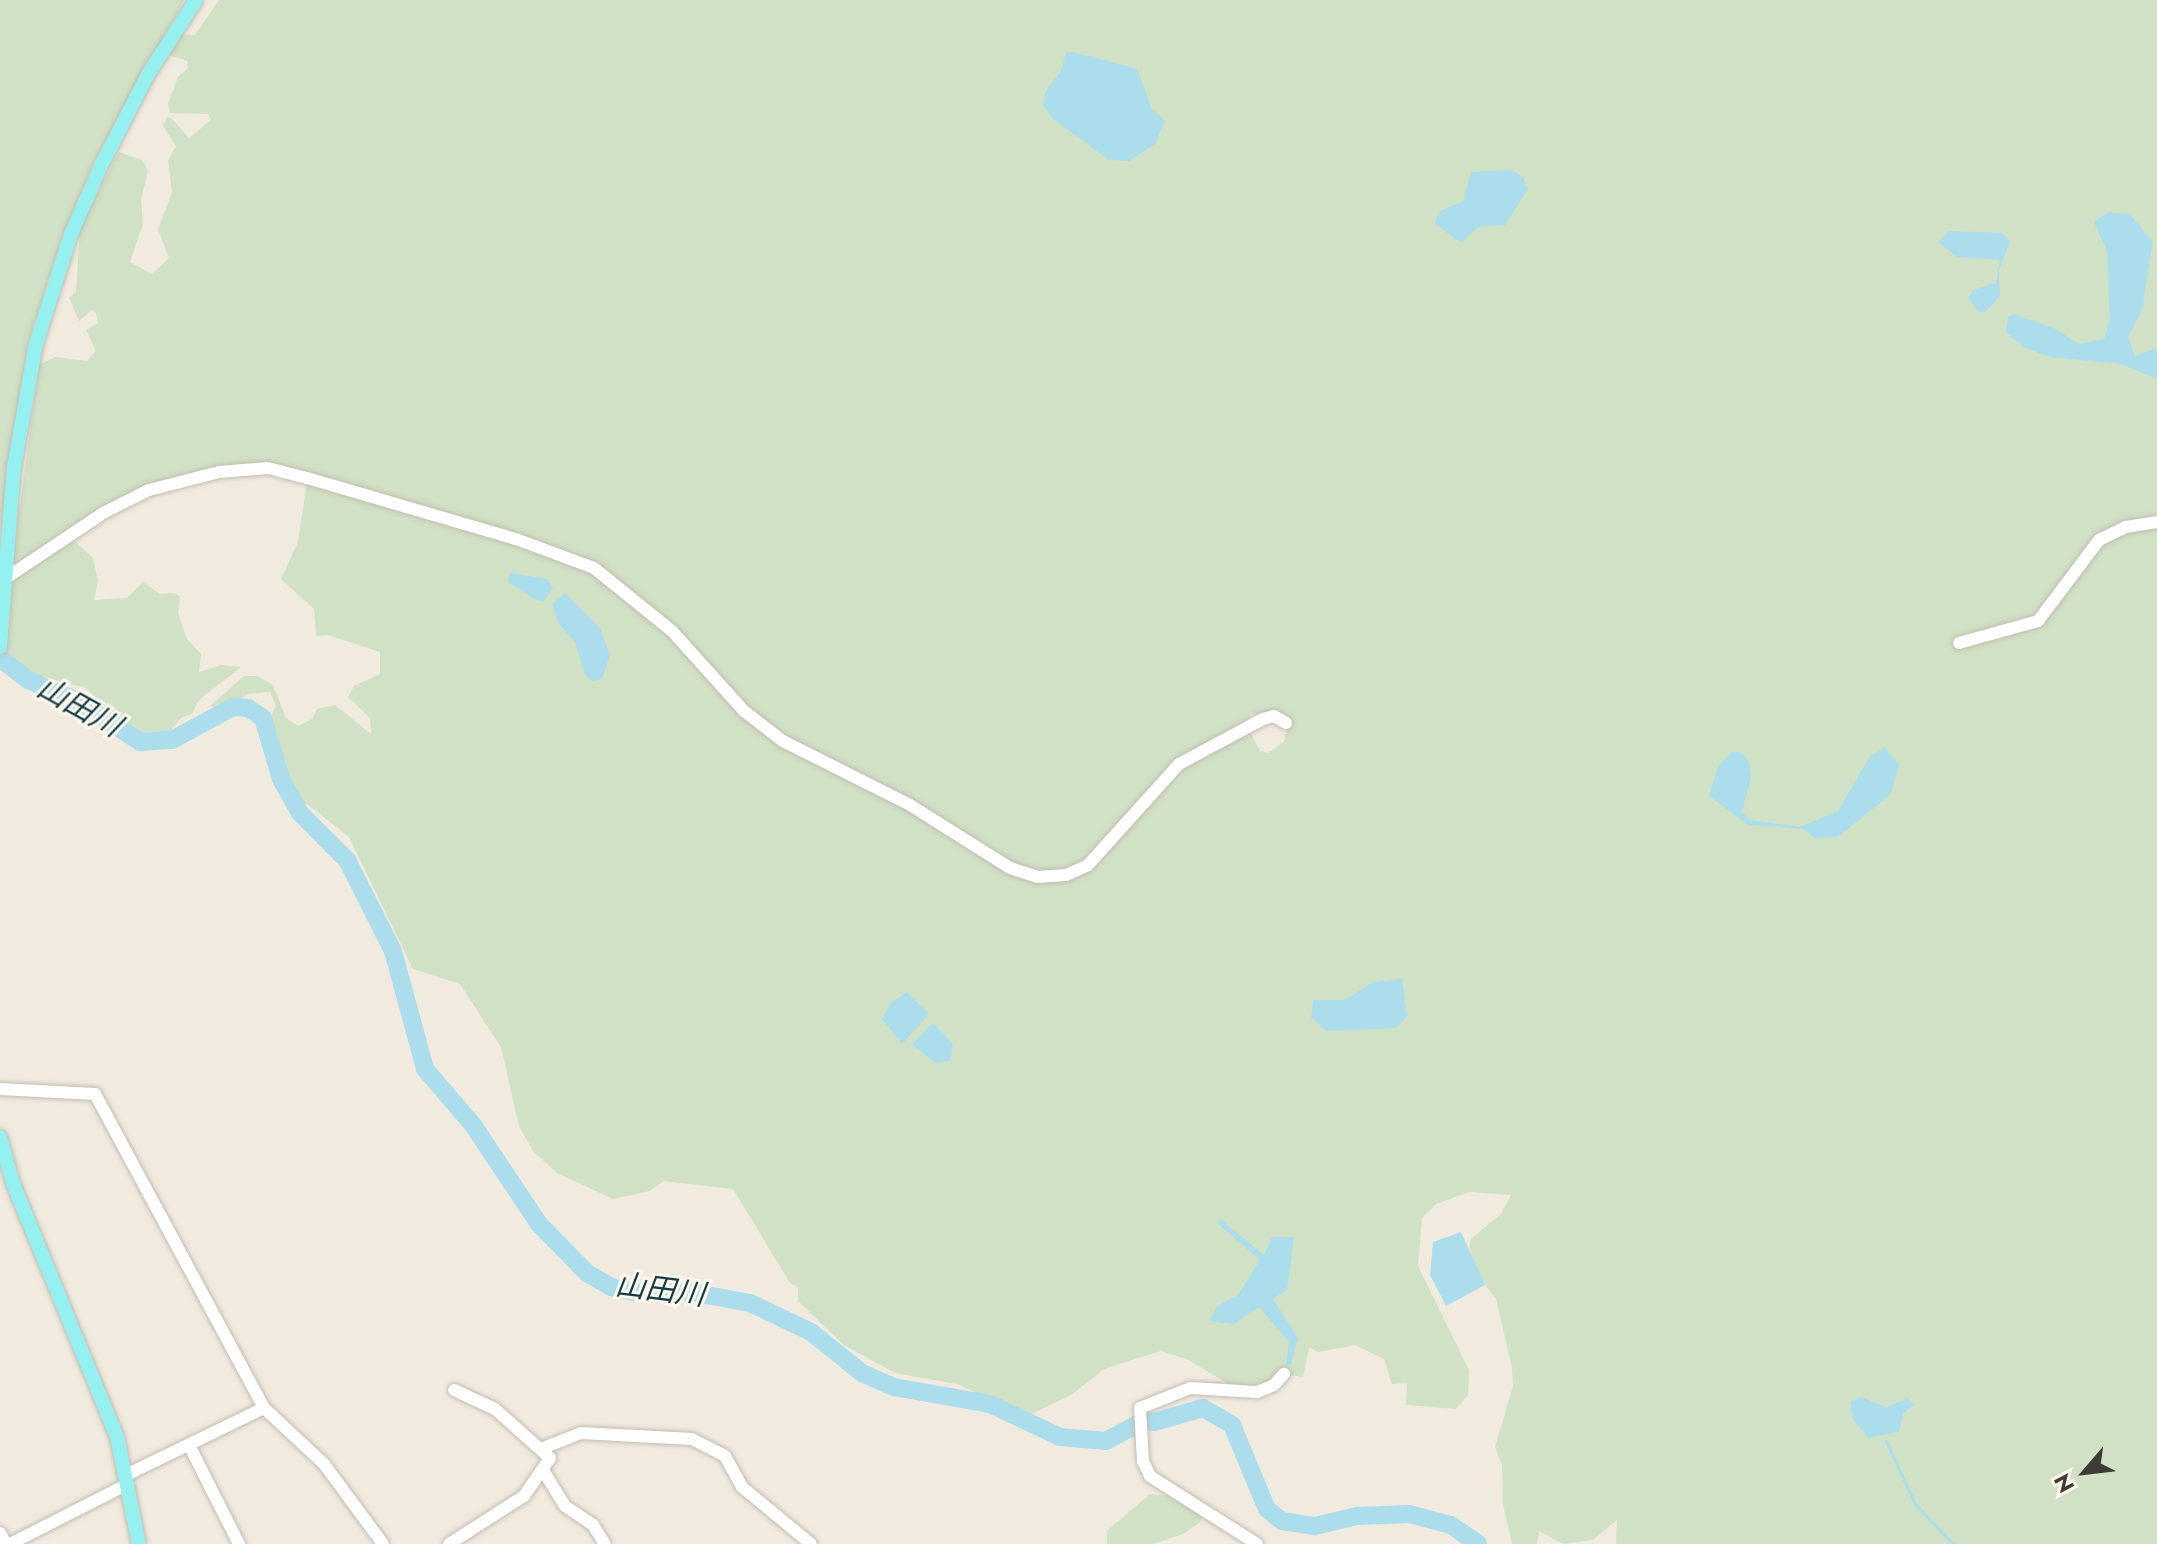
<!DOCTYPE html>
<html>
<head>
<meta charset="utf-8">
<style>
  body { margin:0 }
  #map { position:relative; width:2157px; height:1544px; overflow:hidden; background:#f1eadf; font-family:Jost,"Noto Sans JP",sans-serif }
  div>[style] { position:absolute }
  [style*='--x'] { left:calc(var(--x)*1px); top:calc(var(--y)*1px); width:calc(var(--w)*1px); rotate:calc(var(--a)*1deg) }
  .green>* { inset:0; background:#d0e1c5 }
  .water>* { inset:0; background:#acddec }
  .stream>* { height:3px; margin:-1.5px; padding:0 1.5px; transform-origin:1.5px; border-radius:1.5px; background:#acddec }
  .river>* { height:18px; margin:-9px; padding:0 9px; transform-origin:9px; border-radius:9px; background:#acddec }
  .roads { filter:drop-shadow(0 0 2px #c3bcb1) drop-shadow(0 0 2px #c3bcb1) }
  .minor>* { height:12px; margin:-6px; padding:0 6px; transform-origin:6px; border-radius:6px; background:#fff }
  .major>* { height:14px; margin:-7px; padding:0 7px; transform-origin:7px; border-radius:7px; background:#95f1ef }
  span { translate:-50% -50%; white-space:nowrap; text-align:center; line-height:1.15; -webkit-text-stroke:6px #fff7ec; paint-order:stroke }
  .water-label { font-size:30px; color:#113d48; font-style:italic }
  .north { position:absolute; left:2045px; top:1432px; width:80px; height:80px; -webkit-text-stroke:6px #fff7ec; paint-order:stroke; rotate:242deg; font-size:22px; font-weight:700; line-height:32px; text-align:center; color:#3f3c38 }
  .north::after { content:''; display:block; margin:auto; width:28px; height:36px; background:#3f3c38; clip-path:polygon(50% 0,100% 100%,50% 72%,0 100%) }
</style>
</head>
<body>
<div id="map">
  <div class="green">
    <div style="clip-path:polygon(0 0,184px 0,93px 163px,63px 234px,28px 341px,0 535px)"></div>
    <div style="clip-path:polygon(evenodd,219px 0,2157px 0,2157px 1544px,1616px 1544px,1617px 1520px,1593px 1540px,1563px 1544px,1539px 1531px,1537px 1544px,1512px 1544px,1503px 1505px,1502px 1465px,1495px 1447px,1513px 1386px,1512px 1368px,1496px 1299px,1482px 1281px,1469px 1248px,1471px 1239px,1501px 1214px,1511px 1195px,1470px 1192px,1436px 1204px,1422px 1218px,1418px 1266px,1469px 1370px,1468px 1395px,1456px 1409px,1406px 1405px,1407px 1383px,1392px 1384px,1384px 1359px,1355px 1345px,1318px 1352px,1309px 1347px,1303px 1377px,1281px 1374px,1258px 1391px,1236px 1389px,1189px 1360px,1161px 1351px,1104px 1369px,1071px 1395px,1027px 1416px,957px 1384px,895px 1373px,844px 1345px,798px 1301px,798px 1287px,790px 1283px,733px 1189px,664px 1181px,650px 1191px,613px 1199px,557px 1173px,533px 1151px,519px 1126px,501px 1047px,460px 984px,413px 969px,349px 837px,307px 804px,294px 807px,288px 801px,271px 752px,270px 718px,276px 706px,270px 692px,248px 694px,222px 713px,211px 705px,244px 676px,257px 676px,273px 685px,286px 718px,298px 726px,312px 719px,317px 709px,335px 705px,371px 734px,370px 718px,348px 697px,354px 686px,380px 674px,380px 652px,328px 635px,316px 636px,314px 609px,281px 579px,298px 542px,307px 481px,494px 536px,491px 529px,336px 479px,245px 463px,127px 496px,29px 563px,12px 565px,39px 365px,55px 357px,87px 361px,96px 351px,86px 330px,98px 323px,96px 313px,92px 310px,79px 321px,69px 298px,76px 292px,80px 228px,119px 152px,125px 154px,142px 160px,148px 170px,141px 201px,143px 224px,130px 262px,152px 274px,169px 258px,158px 229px,172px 192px,168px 160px,176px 146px,163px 126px,167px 117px,173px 120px,189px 138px,211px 120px,208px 114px,170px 113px,168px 103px,178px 77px,188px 68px,187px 61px,169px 55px,182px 35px,195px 35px,219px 0,571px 556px,622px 584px,769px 728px,1025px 868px,1068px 871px,1089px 861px,1177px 764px,1237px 729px,1252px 714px,1283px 717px,1288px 723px,1284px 742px,1268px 753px,1260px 751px,1249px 730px,1192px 759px,1162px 784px,1090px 867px,1054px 880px,1031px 878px,1006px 870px,900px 802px,806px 759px,765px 732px,631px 598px,571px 556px,219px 0,1861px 1397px,1886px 1407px,1908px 1398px,1914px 1405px,1903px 1414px,1898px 1432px,1868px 1438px,1852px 1418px,1850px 1401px,1861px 1397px)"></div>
    <div style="clip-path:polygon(74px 541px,93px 558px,98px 581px,94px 600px,127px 598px,143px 582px,160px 594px,173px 593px,180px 596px,178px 613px,187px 639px,201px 654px,199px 672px,221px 665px,241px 667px,199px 700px,192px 714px,181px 718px,167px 735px,130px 732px,86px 688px,23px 671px,5px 658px,11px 579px)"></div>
    <div style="clip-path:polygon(1150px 1494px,1178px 1497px,1203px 1515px,1200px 1522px,1183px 1534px,1153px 1544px,1107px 1544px,1107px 1531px)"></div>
  </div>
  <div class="water">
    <div style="clip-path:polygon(1073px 52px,1137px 69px,1152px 109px,1165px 121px,1155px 144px,1129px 161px,1109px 160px,1053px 119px,1043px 105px,1046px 91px,1061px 71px,1066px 53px)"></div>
    <div style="clip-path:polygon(1512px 170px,1523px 177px,1528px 189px,1505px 225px,1478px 227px,1461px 243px,1434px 223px,1440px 211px,1463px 201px,1471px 172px)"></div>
    <div style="clip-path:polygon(2108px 212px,2130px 214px,2153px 242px,2142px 310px,2128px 337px,2135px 356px,2157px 348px,2157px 379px,2121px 364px,2050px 357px,2023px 347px,2006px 332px,2008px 317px,2014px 314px,2056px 329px,2078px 344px,2104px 339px,2110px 319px,2107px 251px,2094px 222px)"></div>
    <div style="clip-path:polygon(1949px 231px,2002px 233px,2010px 241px,1999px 271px,2000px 296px,1985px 312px,1978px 312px,1968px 298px,1973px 290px,1996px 283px,2000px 260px,1957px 257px,1938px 242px)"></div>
    <div style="clip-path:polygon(510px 573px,547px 579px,553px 588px,544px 601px,536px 600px,508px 582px)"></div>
    <div style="clip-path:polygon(565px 593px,600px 628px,610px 655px,602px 679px,592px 681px,585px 674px,575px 642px,558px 623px,552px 604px)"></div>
    <div style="clip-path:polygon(1885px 748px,1899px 764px,1891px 794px,1838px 837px,1815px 838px,1803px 829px,1748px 825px,1709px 796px,1719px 765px,1732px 752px,1741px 752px,1749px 761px,1751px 777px,1742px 813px,1751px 820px,1800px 827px,1838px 811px,1870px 756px)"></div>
    <div style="clip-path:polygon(1402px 979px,1407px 1017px,1395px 1028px,1326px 1031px,1311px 1017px,1313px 1000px,1345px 1000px,1373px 982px)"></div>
    <div style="clip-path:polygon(907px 992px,929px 1014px,902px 1044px,882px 1019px,891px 1003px)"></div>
    <div style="clip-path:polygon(933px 1023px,953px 1044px,950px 1061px,935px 1063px,912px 1044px)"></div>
    <div style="clip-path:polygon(1220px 1219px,1264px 1255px,1272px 1237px,1294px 1237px,1287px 1290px,1273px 1299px,1298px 1338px,1291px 1365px,1286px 1365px,1289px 1342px,1259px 1307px,1234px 1324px,1209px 1321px,1218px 1305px,1237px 1296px,1260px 1260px,1217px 1223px)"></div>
    <div style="clip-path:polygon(1461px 1232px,1485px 1285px,1446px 1306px,1430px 1275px,1433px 1242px)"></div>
    <div style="clip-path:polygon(1861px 1397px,1886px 1407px,1908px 1398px,1914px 1405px,1903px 1414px,1899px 1432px,1868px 1438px,1852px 1418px,1850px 1401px)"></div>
  </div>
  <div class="stream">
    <div style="--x:1886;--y:1441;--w:69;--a:65.3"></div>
    <div style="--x:1915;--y:1504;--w:55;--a:46.5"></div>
  </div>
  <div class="river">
    <div style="--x:0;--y:658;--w:36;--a:38"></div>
    <div style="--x:28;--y:680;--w:54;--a:22.8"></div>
    <div style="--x:78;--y:701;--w:74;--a:33.5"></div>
    <div style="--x:140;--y:742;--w:32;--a:-4"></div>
    <div style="--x:172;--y:740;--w:69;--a:-28.4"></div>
    <div style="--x:233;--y:707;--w:15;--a:4"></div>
    <div style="--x:248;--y:708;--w:18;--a:34"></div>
    <div style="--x:263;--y:718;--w:64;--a:73.6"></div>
    <div style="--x:281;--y:779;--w:38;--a:61"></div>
    <div style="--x:299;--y:812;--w:68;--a:45"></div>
    <div style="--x:347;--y:860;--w:102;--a:63.2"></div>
    <div style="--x:393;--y:951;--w:122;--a:74.8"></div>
    <div style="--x:425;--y:1069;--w:74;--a:49.4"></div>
    <div style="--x:473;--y:1125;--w:119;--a:56.3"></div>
    <div style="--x:539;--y:1224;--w:69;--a:45.6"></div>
    <div style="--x:587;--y:1273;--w:28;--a:30"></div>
    <div style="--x:611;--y:1287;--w:27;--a:13"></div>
    <div style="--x:637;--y:1293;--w:54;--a:-1.1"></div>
    <div style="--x:691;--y:1292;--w:60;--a:10.6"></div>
    <div style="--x:750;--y:1303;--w:68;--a:25.4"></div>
    <div style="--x:811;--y:1332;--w:65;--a:38.8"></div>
    <div style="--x:862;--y:1373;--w:35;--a:24"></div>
    <div style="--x:894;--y:1387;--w:97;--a:10"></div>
    <div style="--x:990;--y:1404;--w:77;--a:25.2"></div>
    <div style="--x:1060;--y:1437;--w:46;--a:5"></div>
    <div style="--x:1106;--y:1441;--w:44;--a:-28.3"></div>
    <div style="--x:1145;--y:1420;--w:9;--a:13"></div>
    <div style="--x:1154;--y:1422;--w:51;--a:-15.9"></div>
    <div style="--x:1203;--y:1408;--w:34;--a:30"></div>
    <div style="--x:1232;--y:1425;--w:91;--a:67.4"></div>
    <div style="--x:1267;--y:1509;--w:19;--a:39"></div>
    <div style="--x:1282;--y:1521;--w:33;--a:9"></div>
    <div style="--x:1315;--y:1526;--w:43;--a:-13.4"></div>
    <div style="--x:1357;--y:1516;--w:52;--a:-2.2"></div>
    <div style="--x:1409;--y:1514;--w:43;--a:14.7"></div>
    <div style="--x:1451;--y:1525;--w:33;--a:35"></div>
  </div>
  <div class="roads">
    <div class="minor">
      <div style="--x:6;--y:578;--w:117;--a:-33.8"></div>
      <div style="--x:103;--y:513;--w:51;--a:-26.6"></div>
      <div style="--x:149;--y:490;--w:72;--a:-14.4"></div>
      <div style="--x:219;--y:472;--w:49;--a:-4.7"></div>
      <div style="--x:268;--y:468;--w:40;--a:14.4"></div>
      <div style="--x:307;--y:478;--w:218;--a:16.3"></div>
      <div style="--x:516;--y:539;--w:83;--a:20.4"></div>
      <div style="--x:594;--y:568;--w:100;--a:38.9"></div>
      <div style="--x:672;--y:631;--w:108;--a:48"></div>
      <div style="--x:744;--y:711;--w:49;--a:37.6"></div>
      <div style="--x:783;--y:741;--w:142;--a:26.7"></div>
      <div style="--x:910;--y:805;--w:118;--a:32.2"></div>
      <div style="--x:1010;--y:868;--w:29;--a:18"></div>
      <div style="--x:1038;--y:877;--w:28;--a:-4"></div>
      <div style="--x:1066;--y:875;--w:24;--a:-24"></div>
      <div style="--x:1088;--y:865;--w:136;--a:-48"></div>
      <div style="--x:1179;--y:764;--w:95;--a:-28.2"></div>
      <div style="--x:1263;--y:719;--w:11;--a:-15"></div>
      <div style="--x:1274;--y:716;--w:14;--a:30"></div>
      <div style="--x:1959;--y:643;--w:82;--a:-15.6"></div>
      <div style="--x:2038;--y:621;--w:101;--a:-53"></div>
      <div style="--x:2099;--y:540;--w:30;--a:-26"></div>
      <div style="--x:2126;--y:527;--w:31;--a:-9"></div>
      <div style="--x:0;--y:1089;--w:95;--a:3"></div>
      <div style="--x:95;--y:1094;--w:357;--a:61.7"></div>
      <div style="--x:264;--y:1408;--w:82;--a:43"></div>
      <div style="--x:324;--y:1464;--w:99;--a:53.6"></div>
      <div style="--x:190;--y:1447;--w:109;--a:63.2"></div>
      <div style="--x:543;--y:1448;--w:41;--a:-21.5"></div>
      <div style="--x:581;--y:1433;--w:111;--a:3.1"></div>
      <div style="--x:692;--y:1439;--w:37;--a:27"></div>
      <div style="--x:725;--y:1456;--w:35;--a:61"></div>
      <div style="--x:742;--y:1487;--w:89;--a:39.6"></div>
      <div style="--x:543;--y:1470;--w:42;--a:58.6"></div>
      <div style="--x:565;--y:1506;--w:34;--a:34"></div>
      <div style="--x:593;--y:1525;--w:22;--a:58"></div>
      <div style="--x:126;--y:1475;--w:153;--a:-25.9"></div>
      <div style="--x:0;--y:1533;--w:13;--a:61"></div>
      <div style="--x:10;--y:1544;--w:132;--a:-27"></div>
      <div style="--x:449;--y:1544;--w:89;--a:-32.6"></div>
      <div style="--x:524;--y:1496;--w:46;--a:-55.6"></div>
      <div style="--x:550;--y:1458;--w:74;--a:-138.3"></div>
      <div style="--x:495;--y:1409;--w:45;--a:-155.1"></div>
      <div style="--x:1257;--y:1544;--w:127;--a:-147.6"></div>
      <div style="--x:1150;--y:1476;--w:17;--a:-115"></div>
      <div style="--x:1143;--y:1461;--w:53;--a:-93.2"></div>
      <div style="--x:1140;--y:1408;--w:54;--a:-21.8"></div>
      <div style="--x:1190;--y:1388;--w:67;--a:3.4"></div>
      <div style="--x:1257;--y:1392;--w:18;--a:-22"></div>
      <div style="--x:1274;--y:1385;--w:15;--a:-48"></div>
    </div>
    <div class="major">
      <div style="--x:0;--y:647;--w:181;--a:-85.6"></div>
      <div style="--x:14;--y:467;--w:125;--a:-79.9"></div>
      <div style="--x:36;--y:344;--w:115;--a:-72.3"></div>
      <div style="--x:71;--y:234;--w:74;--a:-66.2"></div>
      <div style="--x:101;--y:166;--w:101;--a:-62.9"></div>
      <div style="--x:147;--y:76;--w:90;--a:-57.2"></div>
      <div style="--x:0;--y:1137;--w:51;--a:74.1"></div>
      <div style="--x:14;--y:1186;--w:271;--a:67.7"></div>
      <div style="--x:117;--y:1437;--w:109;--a:78.4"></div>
    </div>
  </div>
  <div class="water-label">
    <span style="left:79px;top:707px;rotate:29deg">山田川</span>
    <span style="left:660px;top:1290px;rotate:7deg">山田川</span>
  </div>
  <div class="north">N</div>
</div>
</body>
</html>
